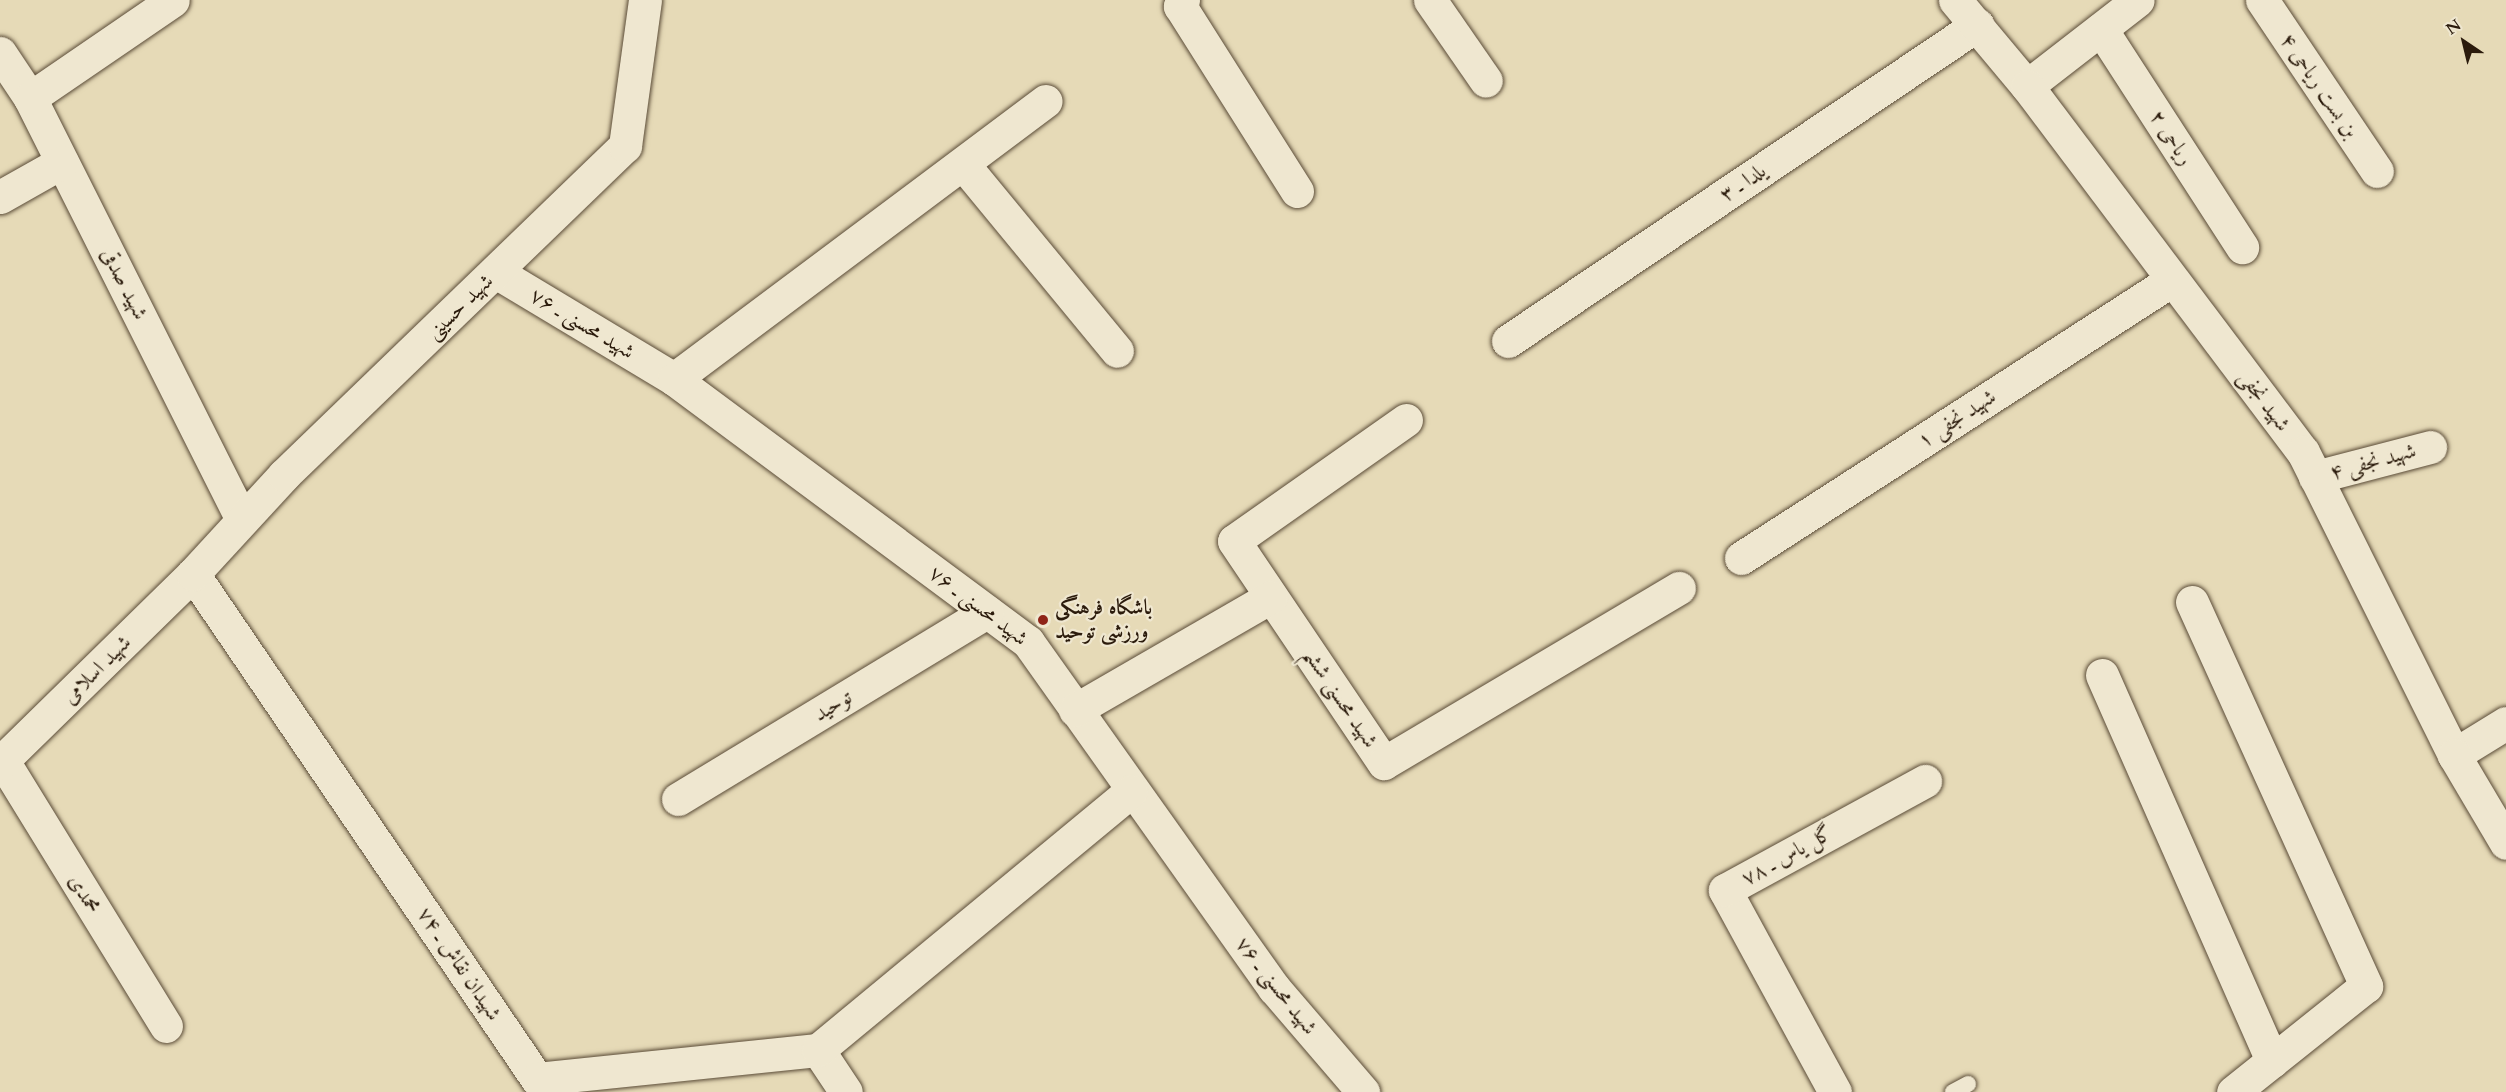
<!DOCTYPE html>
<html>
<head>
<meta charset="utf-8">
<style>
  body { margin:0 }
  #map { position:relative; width:2506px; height:1092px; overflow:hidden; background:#e6dab7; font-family:Cardo,Amiri,serif }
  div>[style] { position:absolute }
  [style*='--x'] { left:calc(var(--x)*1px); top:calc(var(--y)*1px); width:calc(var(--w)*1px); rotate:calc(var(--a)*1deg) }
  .roads { filter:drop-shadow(0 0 2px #5a4b37) drop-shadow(0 0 2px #5a4b37) }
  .service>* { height:16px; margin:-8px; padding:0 8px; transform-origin:8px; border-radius:8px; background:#efe7d0 }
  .minor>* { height:33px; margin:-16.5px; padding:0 16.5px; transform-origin:16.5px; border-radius:16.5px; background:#efe7d0 }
  .tertiary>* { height:33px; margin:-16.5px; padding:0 16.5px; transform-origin:16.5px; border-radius:16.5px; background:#efe7d0 }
  .dots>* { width:16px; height:16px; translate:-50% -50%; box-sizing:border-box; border:3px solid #efe7d0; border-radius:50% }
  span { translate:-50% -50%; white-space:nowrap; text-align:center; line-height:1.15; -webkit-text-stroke:4.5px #efe7d0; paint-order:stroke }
  .street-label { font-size:21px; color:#2b1b0c }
  .poi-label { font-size:21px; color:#2b1b0c; font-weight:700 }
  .left { translate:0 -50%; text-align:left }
  .north { position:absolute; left:2434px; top:12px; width:60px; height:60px; -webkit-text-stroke:4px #efe7d0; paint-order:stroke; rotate:325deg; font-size:16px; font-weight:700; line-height:24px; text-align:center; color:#2b1b0c }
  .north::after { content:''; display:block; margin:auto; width:21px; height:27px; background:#2b1b0c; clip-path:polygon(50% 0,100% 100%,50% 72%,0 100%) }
</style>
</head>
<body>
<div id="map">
  <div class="roads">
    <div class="service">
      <div style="--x:1953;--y:1092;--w:17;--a:-28"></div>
    </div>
    <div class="minor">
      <div style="--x:1183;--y:0;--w:7;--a:117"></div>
      <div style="--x:1180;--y:6;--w:219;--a:57.7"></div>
      <div style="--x:1430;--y:0;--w:98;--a:55.3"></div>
      <div style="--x:2262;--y:0;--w:206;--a:56.1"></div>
      <div style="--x:2101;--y:29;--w:260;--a:57.1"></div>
      <div style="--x:0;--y:53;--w:54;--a:56.3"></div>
      <div style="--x:30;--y:98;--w:471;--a:63.3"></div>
      <div style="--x:2027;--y:86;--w:140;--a:-37.8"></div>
      <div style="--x:30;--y:98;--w:173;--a:-34.4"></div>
      <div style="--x:963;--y:164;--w:242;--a:50.5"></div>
      <div style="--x:0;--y:197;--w:71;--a:-29.4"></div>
      <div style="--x:496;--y:272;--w:208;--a:31"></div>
      <div style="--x:674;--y:379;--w:441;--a:36.6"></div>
      <div style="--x:1028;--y:642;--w:425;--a:54.6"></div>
      <div style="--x:1274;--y:988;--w:137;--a:49.4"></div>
      <div style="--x:1508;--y:341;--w:566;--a:-33.97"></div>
      <div style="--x:674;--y:379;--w:464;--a:-36.8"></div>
      <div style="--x:1406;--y:420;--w:210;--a:144.9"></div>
      <div style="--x:1234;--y:541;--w:268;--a:56"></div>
      <div style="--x:1384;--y:763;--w:343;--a:-30.7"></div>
      <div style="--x:2315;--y:477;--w:119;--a:-14.6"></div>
      <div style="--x:1741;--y:558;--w:513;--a:-32.82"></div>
      <div style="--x:193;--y:574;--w:611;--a:55.74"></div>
      <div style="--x:537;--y:1079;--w:282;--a:-5.9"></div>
      <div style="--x:818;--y:1050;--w:50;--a:56.3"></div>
      <div style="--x:2192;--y:602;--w:422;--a:65.6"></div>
      <div style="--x:2366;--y:986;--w:170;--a:141.4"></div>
      <div style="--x:2102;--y:675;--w:422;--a:66.2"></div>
      <div style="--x:1075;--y:710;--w:226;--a:-30"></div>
      <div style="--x:2454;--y:755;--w:61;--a:-31.6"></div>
      <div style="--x:3;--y:761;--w:311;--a:58.4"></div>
      <div style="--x:0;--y:763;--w:270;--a:-44.4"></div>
      <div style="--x:193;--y:574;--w:134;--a:-47.4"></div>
      <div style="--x:284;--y:475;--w:474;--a:-44"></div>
      <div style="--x:625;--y:146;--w:147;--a:-82.2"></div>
      <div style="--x:678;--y:799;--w:361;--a:-31.2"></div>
      <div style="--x:818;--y:1050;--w:406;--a:-39.6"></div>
      <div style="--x:1835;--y:1092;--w:230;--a:-118.6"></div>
      <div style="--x:1725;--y:890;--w:228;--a:-28.6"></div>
    </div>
    <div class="tertiary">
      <div style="--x:1955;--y:0;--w:112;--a:50.1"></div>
      <div style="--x:2027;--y:86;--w:458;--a:53"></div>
      <div style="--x:2303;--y:452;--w:339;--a:63.5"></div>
      <div style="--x:2454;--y:755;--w:102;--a:59.4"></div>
    </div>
  </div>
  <div class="dots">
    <div style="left:1043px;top:620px;background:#8f2418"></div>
  </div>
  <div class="street-label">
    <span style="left:2319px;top:86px;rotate:56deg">بن بست ریاحی ۴</span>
    <span style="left:2171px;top:138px;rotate:57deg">ریاحی ۲</span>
    <span style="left:1743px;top:183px;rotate:-34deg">یلدا ـ ۳</span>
    <span style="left:124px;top:284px;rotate:63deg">شهید صدقی</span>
    <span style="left:460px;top:307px;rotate:-44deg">شهید حسینی</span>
    <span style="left:582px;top:324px;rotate:31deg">شهید محسنی ـ ۷۶</span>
    <span style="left:2264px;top:401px;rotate:53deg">شهید نجفی</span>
    <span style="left:1957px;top:419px;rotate:-33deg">شهید نجفی ۱</span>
    <span style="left:2373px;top:462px;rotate:-15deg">شهید نجفی ۴</span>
    <span style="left:978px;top:606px;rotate:37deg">شهید محسنی ـ ۷۶</span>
    <span style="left:97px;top:670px;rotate:-45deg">شهید اسلامی</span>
    <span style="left:1340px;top:698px;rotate:56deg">شهید محسنی ششم</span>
    <span style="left:833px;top:706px;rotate:-31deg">توحید</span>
    <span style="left:1787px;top:856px;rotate:-29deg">گل یاس ـ ۷۸</span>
    <span style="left:84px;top:894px;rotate:58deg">محمدی</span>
    <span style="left:459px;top:964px;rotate:56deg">شهیدان نقاش ـ ۷۴</span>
    <span style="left:1276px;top:986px;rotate:52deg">شهید محسنی ـ ۷۶</span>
  </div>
  <div class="poi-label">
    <span class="left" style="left:1055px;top:620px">باشگاه فرهنگی<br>ورزشی توحید</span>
  </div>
  <div class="north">N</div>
</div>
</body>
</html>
